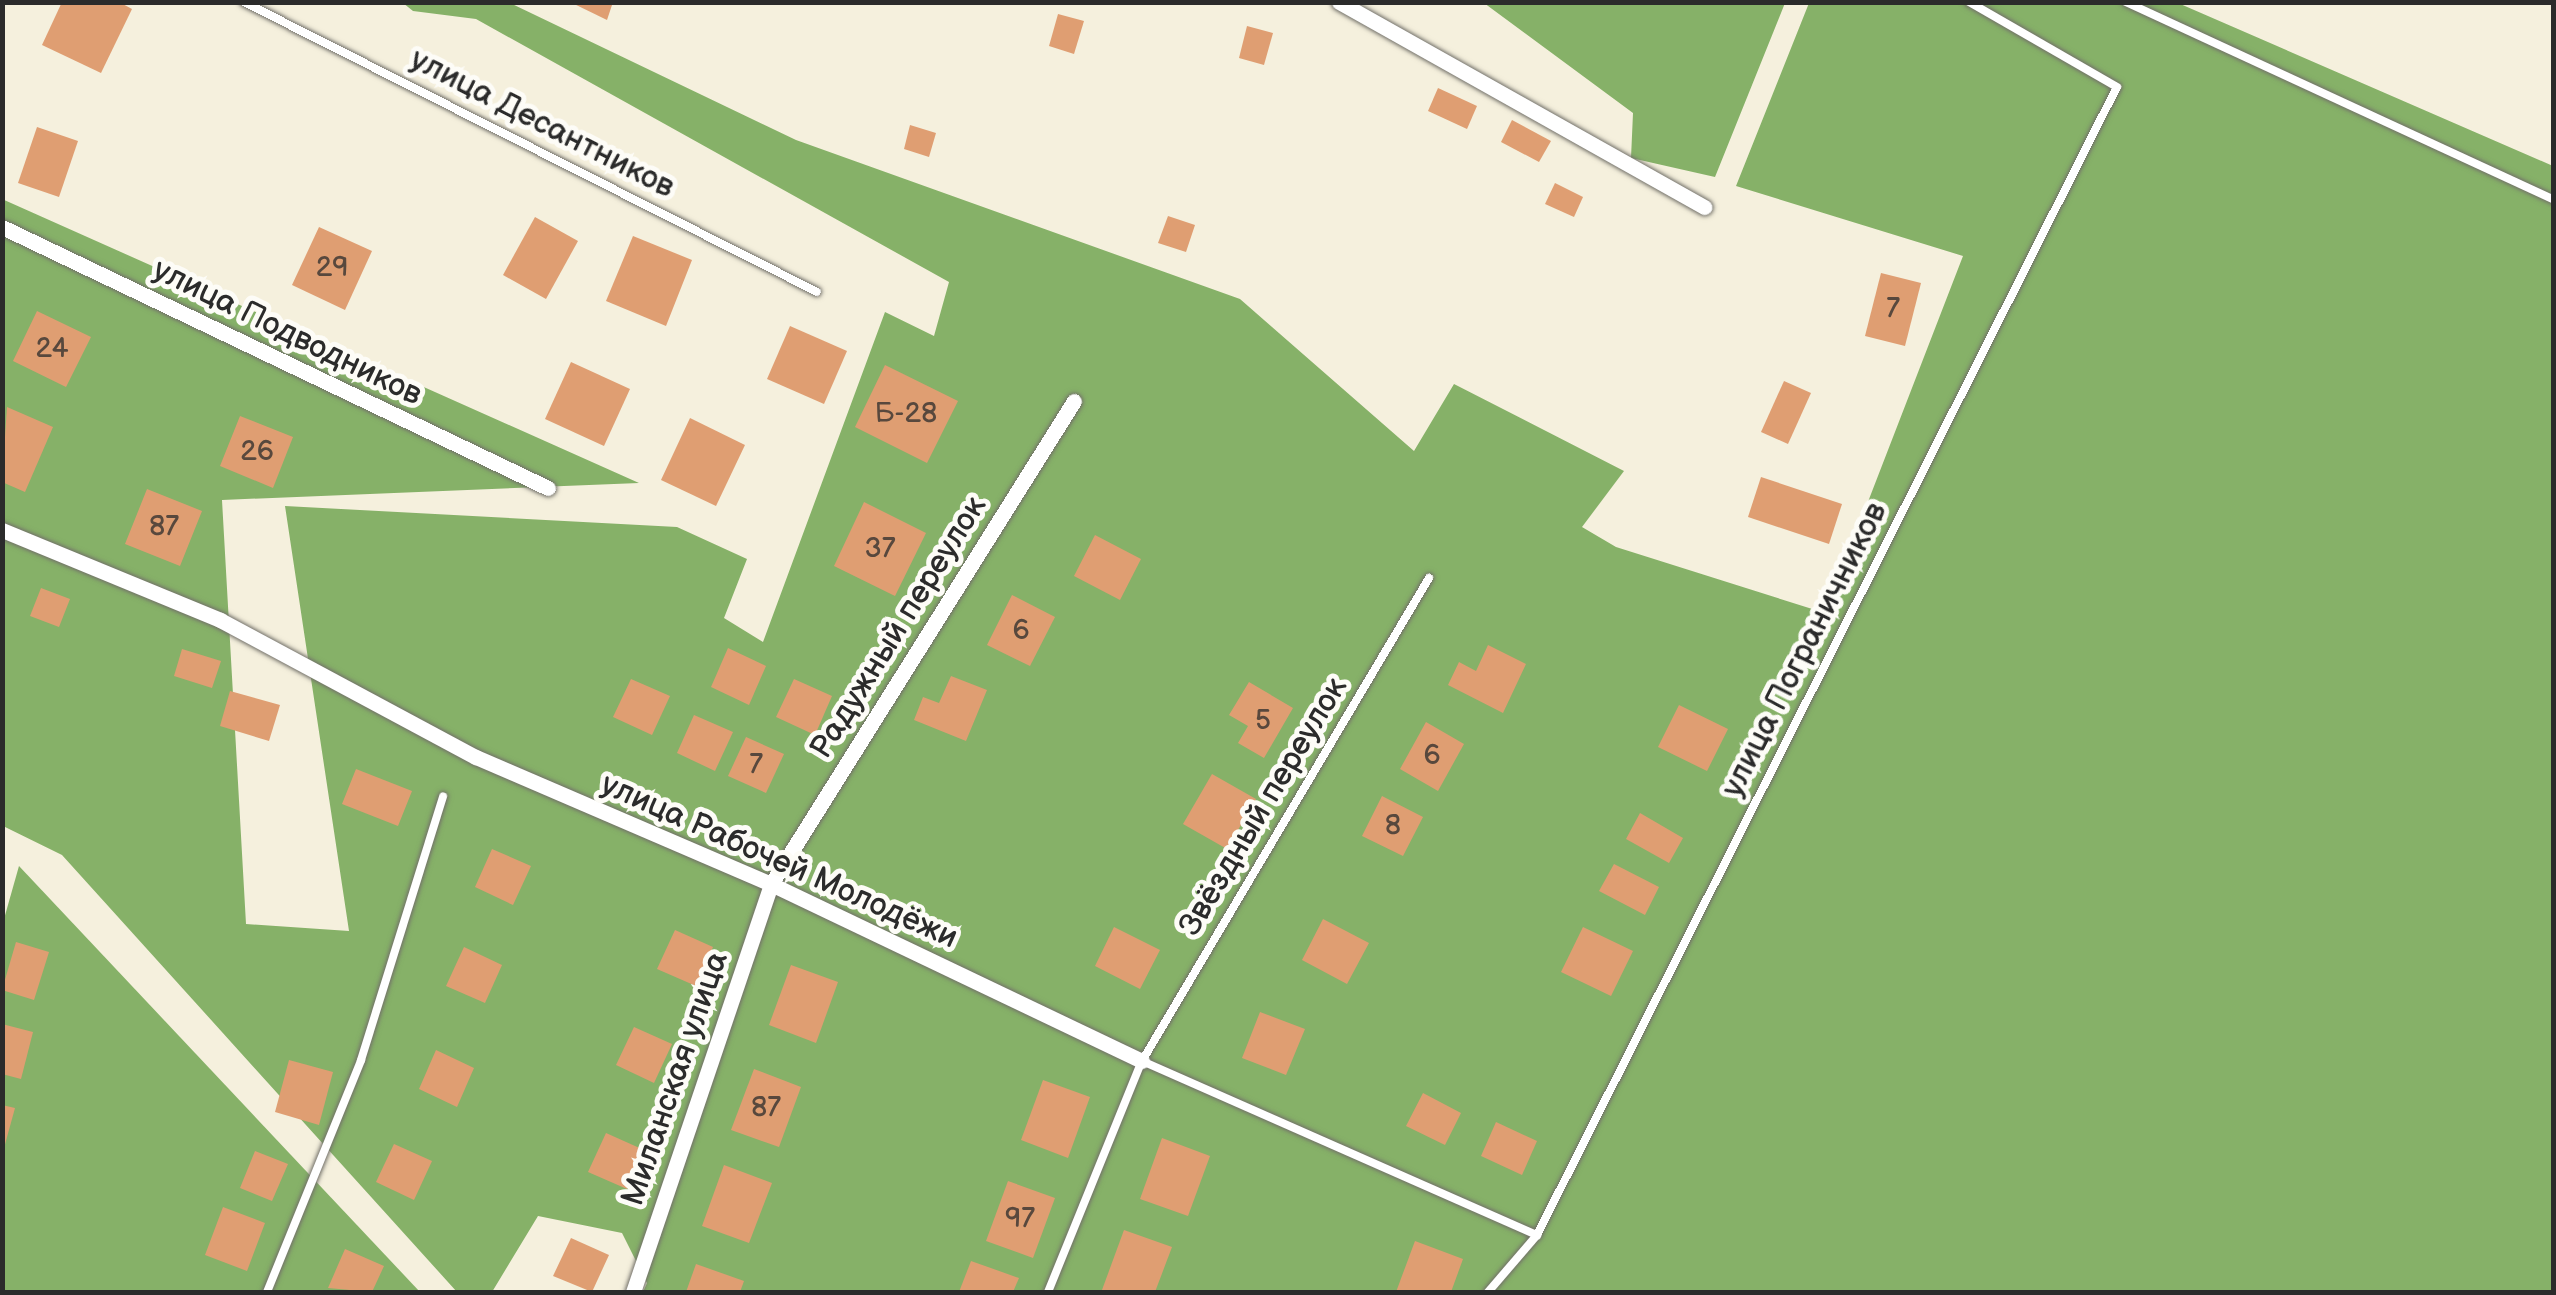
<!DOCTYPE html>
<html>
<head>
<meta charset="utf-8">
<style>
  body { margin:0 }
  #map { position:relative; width:2556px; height:1295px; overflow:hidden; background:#f5f0dd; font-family:"Balsamiq Sans",sans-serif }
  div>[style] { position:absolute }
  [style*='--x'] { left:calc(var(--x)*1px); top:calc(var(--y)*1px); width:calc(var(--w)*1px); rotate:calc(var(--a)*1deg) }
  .forest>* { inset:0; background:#86b168 }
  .building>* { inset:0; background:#df9e72 }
  .roads { filter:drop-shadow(0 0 2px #727069) drop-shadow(0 0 2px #727069) }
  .lane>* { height:8px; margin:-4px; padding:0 4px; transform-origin:4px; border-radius:4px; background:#fff }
  .street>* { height:15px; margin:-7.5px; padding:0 7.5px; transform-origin:7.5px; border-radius:7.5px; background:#fff }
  span { translate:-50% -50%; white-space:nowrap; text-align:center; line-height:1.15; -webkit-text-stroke:10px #fdfcf7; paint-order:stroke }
  .number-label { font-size:28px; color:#58483d }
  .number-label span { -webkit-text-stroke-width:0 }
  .street-label { font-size:32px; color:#2b2b2b }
  .frame { position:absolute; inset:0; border:5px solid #2b2b2b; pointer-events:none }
</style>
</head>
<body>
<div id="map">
  <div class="forest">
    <div style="clip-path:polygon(403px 3px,510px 3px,796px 140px,1240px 299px,1414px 451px,1454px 384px,1624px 471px,1582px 527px,1616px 547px,1825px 613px,1963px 256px,1736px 186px,1809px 3px,2178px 3px,2553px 166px,2553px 1292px,643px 1292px,647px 1283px,622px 1233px,538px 1216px,492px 1292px,457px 1292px,62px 855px,3px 826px,2px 199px,639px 483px,222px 500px,246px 924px,349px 931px,285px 506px,677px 527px,747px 559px,724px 618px,763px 642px,885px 312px,934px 336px,949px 282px,476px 19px,413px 11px)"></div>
    <div style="clip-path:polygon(1484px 3px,1785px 3px,1715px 177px,1631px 158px,1633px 113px)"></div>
    <div style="clip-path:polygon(19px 866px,420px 1292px,3px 1292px,2px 926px)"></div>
  </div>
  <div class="building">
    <div style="clip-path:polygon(62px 2px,119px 2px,132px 9px,101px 73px,42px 45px)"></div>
    <div style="clip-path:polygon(570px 2px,613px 2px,607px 20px)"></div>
    <div style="clip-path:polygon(1058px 14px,1084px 21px,1074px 54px,1049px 46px)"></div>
    <div style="clip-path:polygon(1247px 26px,1273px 33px,1264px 65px,1239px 58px)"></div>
    <div style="clip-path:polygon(1438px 88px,1477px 106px,1467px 129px,1428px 111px)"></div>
    <div style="clip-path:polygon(1512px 120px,1551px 141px,1539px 162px,1501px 142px)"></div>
    <div style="clip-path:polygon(910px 125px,936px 133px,929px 157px,904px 149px)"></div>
    <div style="clip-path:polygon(37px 127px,78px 141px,59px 197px,18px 183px)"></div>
    <div style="clip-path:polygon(1555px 183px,1583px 197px,1574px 217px,1545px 204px)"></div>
    <div style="clip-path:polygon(1168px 216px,1195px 225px,1186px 252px,1158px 243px)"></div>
    <div style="clip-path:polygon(535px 217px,578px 241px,546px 299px,503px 275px)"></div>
    <div style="clip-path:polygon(319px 227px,372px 251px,345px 310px,292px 285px)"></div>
    <div style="clip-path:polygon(633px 236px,692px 260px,666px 326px,606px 301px)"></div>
    <div style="clip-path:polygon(1881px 273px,1921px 283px,1905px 346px,1865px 336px)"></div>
    <div style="clip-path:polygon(37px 311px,91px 337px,66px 387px,13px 361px)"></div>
    <div style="clip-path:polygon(790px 326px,847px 351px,824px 404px,767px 379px)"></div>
    <div style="clip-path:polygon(571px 362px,630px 389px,604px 446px,545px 419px)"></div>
    <div style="clip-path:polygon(885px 365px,958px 401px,927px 463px,855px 427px)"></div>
    <div style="clip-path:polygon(1784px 381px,1811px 393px,1788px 444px,1761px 432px)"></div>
    <div style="clip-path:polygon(7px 407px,53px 427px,25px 492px,2px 482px)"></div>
    <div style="clip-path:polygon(240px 416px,293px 437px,273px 488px,220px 466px)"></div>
    <div style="clip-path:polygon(690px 418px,745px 445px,716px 506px,661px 480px)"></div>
    <div style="clip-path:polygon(1761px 477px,1842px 504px,1829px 544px,1748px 517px)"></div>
    <div style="clip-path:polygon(147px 489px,202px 511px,180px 566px,125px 544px)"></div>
    <div style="clip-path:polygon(864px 502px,926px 533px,895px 596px,834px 566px)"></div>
    <div style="clip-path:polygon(1095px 535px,1141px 559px,1120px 600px,1074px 576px)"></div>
    <div style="clip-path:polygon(41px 588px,70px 599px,59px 627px,30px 616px)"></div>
    <div style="clip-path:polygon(1012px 595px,1055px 617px,1030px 666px,987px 645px)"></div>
    <div style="clip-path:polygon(1488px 645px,1526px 664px,1503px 713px,1448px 685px,1459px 662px,1476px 671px)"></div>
    <div style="clip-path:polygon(728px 648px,766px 666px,749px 705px,711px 687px)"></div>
    <div style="clip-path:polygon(182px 649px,221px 661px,212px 688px,174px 676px)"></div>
    <div style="clip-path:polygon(951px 676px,987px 690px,966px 741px,914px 720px,923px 697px,939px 703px)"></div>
    <div style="clip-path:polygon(631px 679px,670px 696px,652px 735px,613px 717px)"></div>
    <div style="clip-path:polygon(794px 679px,832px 696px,815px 735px,776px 717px)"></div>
    <div style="clip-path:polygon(1249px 682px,1293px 708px,1264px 758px,1238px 743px,1248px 726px,1229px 715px)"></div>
    <div style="clip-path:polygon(230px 691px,280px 705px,269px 741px,220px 726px)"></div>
    <div style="clip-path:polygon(1679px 705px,1728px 729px,1707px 771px,1658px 747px)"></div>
    <div style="clip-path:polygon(694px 715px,733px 732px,715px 771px,677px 753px)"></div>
    <div style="clip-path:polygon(1426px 722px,1464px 744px,1438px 791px,1400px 769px)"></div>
    <div style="clip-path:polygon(746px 737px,784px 754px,766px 793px,728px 776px)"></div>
    <div style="clip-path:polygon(356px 769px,412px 791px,398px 826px,342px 804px)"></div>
    <div style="clip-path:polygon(1212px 774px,1256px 799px,1227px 849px,1183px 824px)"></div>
    <div style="clip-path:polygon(1382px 796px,1423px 817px,1403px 856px,1362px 836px)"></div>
    <div style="clip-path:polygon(1640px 813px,1683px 838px,1669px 863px,1626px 839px)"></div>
    <div style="clip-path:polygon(492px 849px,531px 866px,513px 905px,475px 887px)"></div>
    <div style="clip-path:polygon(1614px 864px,1659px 887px,1645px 915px,1599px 891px)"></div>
    <div style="clip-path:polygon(1323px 919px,1369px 943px,1347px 984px,1302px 960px)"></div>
    <div style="clip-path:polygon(1114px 927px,1160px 950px,1140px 989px,1095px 966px)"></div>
    <div style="clip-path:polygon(1583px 927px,1633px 951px,1611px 996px,1561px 972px)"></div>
    <div style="clip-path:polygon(675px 930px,713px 947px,696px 986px,657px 969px)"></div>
    <div style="clip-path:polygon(16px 942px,49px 952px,34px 1000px,2px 990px)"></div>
    <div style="clip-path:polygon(464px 947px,502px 965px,485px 1003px,446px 986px)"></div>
    <div style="clip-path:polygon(791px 965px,838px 982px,816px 1043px,769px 1025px)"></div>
    <div style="clip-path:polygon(1260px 1012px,1305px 1029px,1286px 1075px,1242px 1058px)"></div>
    <div style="clip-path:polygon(2px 1024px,33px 1032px,21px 1079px,2px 1074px)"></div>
    <div style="clip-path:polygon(634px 1027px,672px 1044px,654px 1083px,616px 1065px)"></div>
    <div style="clip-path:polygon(436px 1050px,474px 1068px,457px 1107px,419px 1089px)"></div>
    <div style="clip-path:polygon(289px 1060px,333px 1072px,319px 1125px,275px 1112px)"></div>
    <div style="clip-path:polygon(754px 1069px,801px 1087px,779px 1147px,731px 1130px)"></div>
    <div style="clip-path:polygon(1043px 1080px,1090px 1097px,1068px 1158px,1021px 1140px)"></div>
    <div style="clip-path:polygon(1423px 1093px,1461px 1113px,1445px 1145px,1406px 1126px)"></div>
    <div style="clip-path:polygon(2px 1105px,15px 1108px,4px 1148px,2px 1148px)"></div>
    <div style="clip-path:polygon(1496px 1122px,1537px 1141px,1522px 1175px,1481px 1156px)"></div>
    <div style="clip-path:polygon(606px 1133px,644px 1150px,627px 1189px,588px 1172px)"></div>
    <div style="clip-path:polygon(1162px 1138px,1210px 1156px,1188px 1216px,1140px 1199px)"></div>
    <div style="clip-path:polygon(394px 1144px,432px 1161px,414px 1200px,376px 1182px)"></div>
    <div style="clip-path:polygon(255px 1151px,288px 1164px,272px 1201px,240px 1188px)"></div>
    <div style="clip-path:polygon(724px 1165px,772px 1183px,749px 1243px,702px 1226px)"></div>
    <div style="clip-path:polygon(1008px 1181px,1055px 1198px,1033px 1258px,986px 1241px)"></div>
    <div style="clip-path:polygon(223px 1207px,265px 1223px,247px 1271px,205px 1255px)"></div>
    <div style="clip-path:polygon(1124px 1230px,1172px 1247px,1155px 1292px,1102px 1290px)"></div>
    <div style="clip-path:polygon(571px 1238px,609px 1255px,592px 1292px,553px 1276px)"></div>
    <div style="clip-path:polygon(1415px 1241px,1463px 1259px,1451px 1292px,1396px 1292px)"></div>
    <div style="clip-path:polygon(345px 1249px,384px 1266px,372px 1292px,328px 1288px)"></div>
    <div style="clip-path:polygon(971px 1261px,1019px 1278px,1013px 1292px,959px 1292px)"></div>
    <div style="clip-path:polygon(696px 1264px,744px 1281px,740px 1292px,686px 1292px)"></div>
  </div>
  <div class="roads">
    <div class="lane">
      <div style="--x:244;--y:2;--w:642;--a:26.84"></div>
      <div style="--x:2126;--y:2;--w:472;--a:24.8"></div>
      <div style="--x:1142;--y:1061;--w:432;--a:23.8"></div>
      <div style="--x:267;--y:1292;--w:250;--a:-67.9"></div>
      <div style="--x:361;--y:1060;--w:276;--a:-72.7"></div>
      <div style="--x:1048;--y:1292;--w:249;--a:-67.9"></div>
      <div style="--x:1142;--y:1061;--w:562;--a:-59.28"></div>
      <div style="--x:1488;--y:1292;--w:75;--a:-49.3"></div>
      <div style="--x:1537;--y:1235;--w:1286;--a:-63.2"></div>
      <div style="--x:2117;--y:87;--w:171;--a:-150.1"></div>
    </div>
    <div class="street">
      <div style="--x:1339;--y:2;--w:419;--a:29.3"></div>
      <div style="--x:2;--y:227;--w:605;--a:25.55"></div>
      <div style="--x:2;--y:530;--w:236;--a:22.4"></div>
      <div style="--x:220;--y:620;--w:290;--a:28.2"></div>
      <div style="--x:476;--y:757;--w:321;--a:23.3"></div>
      <div style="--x:771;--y:884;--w:411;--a:25.5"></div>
      <div style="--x:633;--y:1292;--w:431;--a:-71.3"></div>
      <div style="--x:771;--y:884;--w:570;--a:-57.9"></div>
    </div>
  </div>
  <div class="number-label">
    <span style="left:332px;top:268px">29</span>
    <span style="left:1893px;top:309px">7</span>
    <span style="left:52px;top:349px">24</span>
    <span style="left:906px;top:414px">Б-28</span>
    <span style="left:257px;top:452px">26</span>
    <span style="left:164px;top:527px">87</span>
    <span style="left:880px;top:549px">37</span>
    <span style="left:1021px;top:631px">6</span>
    <span style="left:1263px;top:721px">5</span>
    <span style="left:1432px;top:756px">6</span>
    <span style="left:756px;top:765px">7</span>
    <span style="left:1393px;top:826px">8</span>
    <span style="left:766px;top:1108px">87</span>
    <span style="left:1020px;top:1219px">97</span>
  </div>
  <div class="street-label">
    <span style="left:542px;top:124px;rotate:27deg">улица Десантников</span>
    <span style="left:287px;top:333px;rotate:26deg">улица Подводников</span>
    <span style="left:899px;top:628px;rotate:-58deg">Радужный переулок</span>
    <span style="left:1805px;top:650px;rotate:-63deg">улица Пограничников</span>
    <span style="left:1264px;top:807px;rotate:-59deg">Звёздный переулок</span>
    <span style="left:779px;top:862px;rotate:24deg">улица Рабочей Молодёжи</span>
    <span style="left:676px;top:1079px;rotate:-71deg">Миланская улица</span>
  </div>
  <div class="frame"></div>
</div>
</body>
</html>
